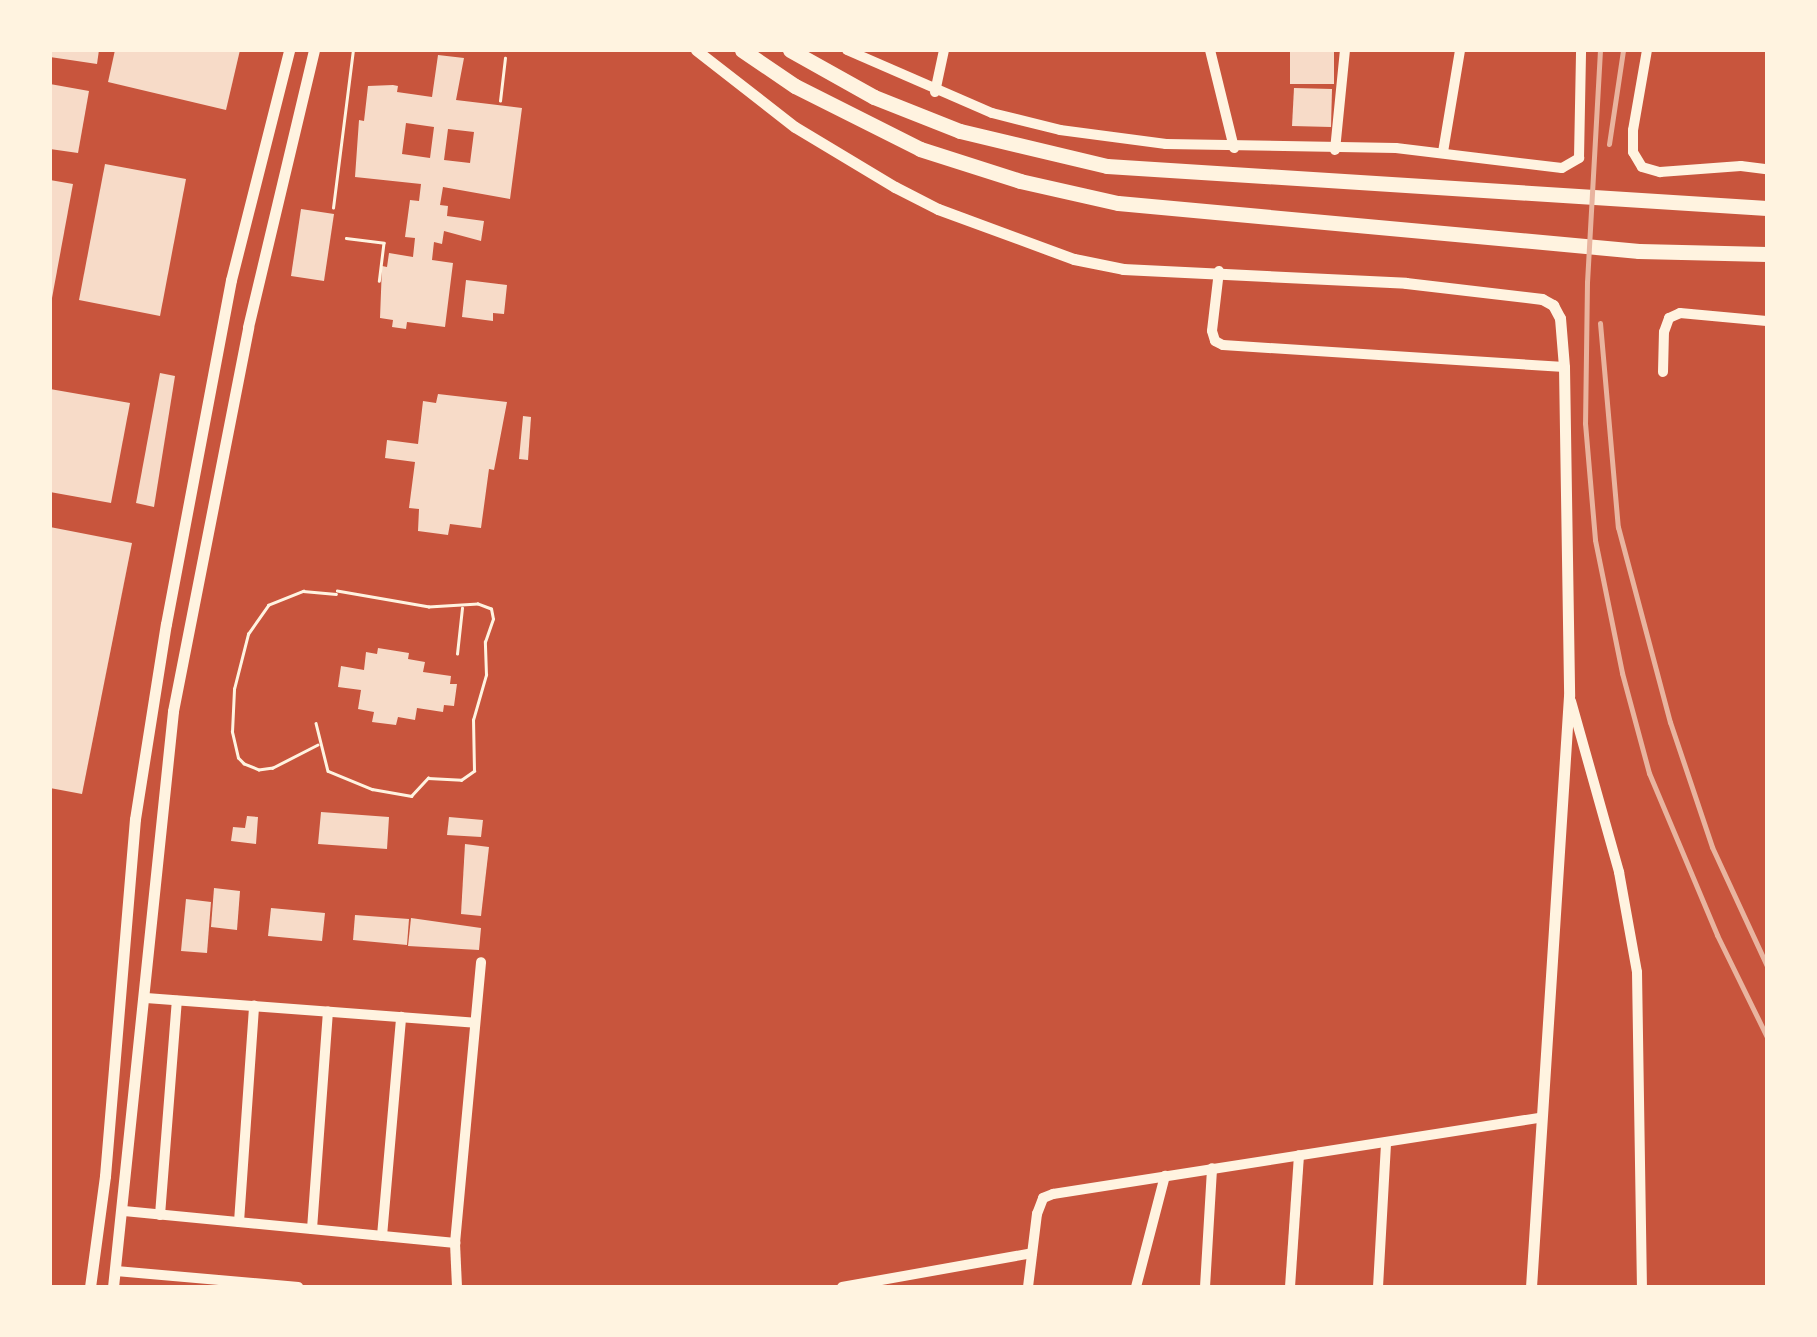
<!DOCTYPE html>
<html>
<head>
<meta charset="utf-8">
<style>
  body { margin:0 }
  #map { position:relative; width:1817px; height:1337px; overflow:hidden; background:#c8553d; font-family:Figtree,sans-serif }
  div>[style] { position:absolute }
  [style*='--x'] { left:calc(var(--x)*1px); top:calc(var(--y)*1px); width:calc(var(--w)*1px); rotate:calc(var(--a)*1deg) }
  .building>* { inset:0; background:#f7dbc8 }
  .path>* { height:2.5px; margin:-1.25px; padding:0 1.25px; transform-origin:1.25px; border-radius:1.25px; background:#fff3e0 }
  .minor>* { height:10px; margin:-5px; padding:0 5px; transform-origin:5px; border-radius:5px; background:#fff3e0 }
  .tertiary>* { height:11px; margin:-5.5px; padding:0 5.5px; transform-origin:5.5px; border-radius:5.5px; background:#fff3e0 }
  .primary>* { height:15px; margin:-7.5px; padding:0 7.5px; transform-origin:7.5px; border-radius:7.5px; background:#fff3e0 }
  .rail>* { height:5px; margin:-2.5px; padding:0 2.5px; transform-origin:2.5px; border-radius:2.5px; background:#e9b49f }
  span { translate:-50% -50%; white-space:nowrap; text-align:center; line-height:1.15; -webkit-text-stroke:10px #fff3e0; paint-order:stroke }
  .frame { position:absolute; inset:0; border:52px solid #fff3e0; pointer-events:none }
</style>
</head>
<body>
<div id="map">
  <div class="building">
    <div style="clip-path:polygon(50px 50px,99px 50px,97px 64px,50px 57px)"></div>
    <div style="clip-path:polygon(115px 50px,240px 50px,226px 110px,108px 82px)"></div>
    <div style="clip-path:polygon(1290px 50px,1334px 50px,1334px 84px,1290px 84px)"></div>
    <div style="clip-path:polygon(evenodd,438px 55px,464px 58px,456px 100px,522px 108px,510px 199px,443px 187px,440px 205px,448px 206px,447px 216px,484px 221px,481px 241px,444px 231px,442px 244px,434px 242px,432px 260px,453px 263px,445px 327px,407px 322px,406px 329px,392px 327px,393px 320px,380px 318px,382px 266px,387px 267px,389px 253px,413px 257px,415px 238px,405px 237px,410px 200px,419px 201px,421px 184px,355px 177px,359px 120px,364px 121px,368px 86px,393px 85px,398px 86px,397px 92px,432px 97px,438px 55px,406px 123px,434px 127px,430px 158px,402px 154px,406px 123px,438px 55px,448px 129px,474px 132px,470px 163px,444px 160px,448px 129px)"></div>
    <div style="clip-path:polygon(50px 84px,89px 91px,78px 153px,50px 149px)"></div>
    <div style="clip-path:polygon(1294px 88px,1332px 89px,1331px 127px,1292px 126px)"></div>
    <div style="clip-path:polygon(105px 164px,186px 179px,160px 316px,79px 300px)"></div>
    <div style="clip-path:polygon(50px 180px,73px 184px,52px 298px,50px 298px)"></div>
    <div style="clip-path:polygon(301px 209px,334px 214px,324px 281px,291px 276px)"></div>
    <div style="clip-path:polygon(466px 280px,507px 285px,504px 314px,493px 313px,493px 321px,462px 317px)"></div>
    <div style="clip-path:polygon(160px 373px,175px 376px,154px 507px,136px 503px)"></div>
    <div style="clip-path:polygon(50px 389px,130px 403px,111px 503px,50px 492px)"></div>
    <div style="clip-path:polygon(438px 394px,507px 402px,494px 470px,489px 469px,481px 528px,450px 524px,448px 535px,418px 531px,419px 509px,409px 508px,415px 462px,385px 458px,387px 440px,418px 444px,423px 401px,436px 403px)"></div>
    <div style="clip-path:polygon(523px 416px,531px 417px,528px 460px,519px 459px)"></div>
    <div style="clip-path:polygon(50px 527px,132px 543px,82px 794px,50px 788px)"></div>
    <div style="clip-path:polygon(378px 648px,409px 653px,408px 659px,425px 662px,423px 672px,451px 676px,450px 684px,457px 684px,454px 706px,444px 705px,443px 712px,417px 708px,415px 720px,398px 717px,396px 725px,372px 722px,374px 712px,358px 709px,361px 690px,338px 687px,341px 666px,364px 670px,366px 652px,377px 654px)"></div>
    <div style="clip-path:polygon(321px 812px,389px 817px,387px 849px,318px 844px)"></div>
    <div style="clip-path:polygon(247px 816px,258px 817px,256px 844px,231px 841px,233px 827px,245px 828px)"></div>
    <div style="clip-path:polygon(449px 817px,483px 820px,481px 837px,447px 835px)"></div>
    <div style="clip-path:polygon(465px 844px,489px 847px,481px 916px,461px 914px)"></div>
    <div style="clip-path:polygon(214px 888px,240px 891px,237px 930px,211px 927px)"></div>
    <div style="clip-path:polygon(186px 899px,211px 902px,207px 953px,181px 951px)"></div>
    <div style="clip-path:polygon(271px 908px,325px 913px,322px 941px,268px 936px)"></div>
    <div style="clip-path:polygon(355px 915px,409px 919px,407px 945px,353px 940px)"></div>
    <div style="clip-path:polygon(411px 918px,481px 928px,479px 950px,408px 946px)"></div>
  </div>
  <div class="path">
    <div style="--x:500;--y:101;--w:43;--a:-83.4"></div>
    <div style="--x:333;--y:208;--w:159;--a:-82.8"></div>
    <div style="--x:346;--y:238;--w:38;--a:7"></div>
    <div style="--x:384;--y:243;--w:38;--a:97"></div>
    <div style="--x:457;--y:654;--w:46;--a:-83.8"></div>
    <div style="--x:316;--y:723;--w:49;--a:76"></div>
    <div style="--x:328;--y:771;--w:48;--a:22.2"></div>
    <div style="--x:372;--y:789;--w:40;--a:10"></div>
    <div style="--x:411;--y:796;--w:25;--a:-47"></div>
    <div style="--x:428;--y:778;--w:33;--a:3"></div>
    <div style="--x:461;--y:780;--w:16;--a:-35"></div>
    <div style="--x:474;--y:771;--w:51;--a:-91.1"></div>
    <div style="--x:473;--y:720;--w:47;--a:-73.9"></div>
    <div style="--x:486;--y:675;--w:33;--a:-92"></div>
    <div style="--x:485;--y:642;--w:24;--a:-71"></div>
    <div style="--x:493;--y:619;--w:10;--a:-101"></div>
    <div style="--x:491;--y:609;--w:14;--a:-159"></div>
    <div style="--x:478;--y:604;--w:49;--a:176.5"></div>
    <div style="--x:429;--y:607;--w:93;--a:-170.1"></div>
    <div style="--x:318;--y:745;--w:51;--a:152.9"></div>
    <div style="--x:273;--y:768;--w:14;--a:172"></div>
    <div style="--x:259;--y:770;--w:16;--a:-158"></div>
    <div style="--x:244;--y:764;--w:8;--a:-135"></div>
    <div style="--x:238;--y:758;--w:27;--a:-103"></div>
    <div style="--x:232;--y:732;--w:43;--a:-87.3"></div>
    <div style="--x:234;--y:689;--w:57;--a:-75.7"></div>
    <div style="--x:248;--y:634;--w:35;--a:-55"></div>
    <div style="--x:268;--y:605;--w:38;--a:-22"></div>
    <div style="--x:303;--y:591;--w:33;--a:5"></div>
  </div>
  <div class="minor">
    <div style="--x:847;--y:50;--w:158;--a:23.5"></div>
    <div style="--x:992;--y:113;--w:70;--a:14"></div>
    <div style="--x:1060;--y:130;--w:107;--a:7.5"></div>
    <div style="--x:1166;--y:144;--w:230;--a:1"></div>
    <div style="--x:1396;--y:148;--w:167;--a:6.9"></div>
    <div style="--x:1562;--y:168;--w:20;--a:-30"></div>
    <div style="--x:1579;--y:158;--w:108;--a:-88.9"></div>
    <div style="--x:1210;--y:50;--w:101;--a:76.2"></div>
    <div style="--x:1647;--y:50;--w:81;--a:99.9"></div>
    <div style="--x:1633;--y:130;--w:22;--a:90"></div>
    <div style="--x:1633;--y:152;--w:17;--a:59"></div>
    <div style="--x:1642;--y:167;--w:19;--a:16"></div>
    <div style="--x:1660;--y:172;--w:81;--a:-4.2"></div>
    <div style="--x:1741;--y:166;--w:26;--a:7"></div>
    <div style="--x:935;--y:92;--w:43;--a:-77.9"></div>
    <div style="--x:1335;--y:150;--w:100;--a:-84.3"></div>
    <div style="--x:1443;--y:152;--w:103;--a:-80.5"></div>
    <div style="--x:1219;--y:271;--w:60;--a:96.7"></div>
    <div style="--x:1212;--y:331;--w:10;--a:73"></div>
    <div style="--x:1215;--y:341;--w:9;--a:27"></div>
    <div style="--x:1223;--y:345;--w:342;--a:3.7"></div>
    <div style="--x:1663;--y:372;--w:40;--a:-88.6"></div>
    <div style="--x:1664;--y:332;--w:15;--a:-70"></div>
    <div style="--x:1669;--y:318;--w:12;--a:-24"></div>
    <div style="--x:1680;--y:313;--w:87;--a:5.3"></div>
    <div style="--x:1571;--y:701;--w:178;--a:74.3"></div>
    <div style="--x:1619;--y:872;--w:102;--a:79.8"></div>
    <div style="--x:1637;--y:972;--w:315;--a:89.1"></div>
    <div style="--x:146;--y:998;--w:330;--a:4.3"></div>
    <div style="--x:124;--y:1211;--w:333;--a:5.5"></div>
    <div style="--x:160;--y:1215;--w:215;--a:-85.5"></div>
    <div style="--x:239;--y:1222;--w:217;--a:-86"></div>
    <div style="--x:312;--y:1229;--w:218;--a:-85.8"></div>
    <div style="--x:382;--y:1236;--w:220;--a:-85"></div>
    <div style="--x:116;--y:1271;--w:183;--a:5"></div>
    <div style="--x:457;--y:1287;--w:44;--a:-92.6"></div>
    <div style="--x:455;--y:1243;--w:282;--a:-84.7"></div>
    <div style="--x:842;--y:1287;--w:193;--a:-10.1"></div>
    <div style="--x:1028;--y:1287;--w:74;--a:-83"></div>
    <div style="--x:1037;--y:1214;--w:17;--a:-69"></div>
    <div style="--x:1043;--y:1198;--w:11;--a:-22"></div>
    <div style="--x:1053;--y:1194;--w:492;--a:-8.9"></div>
    <div style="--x:1136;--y:1287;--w:115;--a:-75.4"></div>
    <div style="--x:1205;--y:1287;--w:119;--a:-86.6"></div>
    <div style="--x:1290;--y:1287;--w:132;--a:-86.1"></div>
    <div style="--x:1378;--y:1287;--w:145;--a:-86.8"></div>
  </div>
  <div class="tertiary">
    <div style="--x:696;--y:50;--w:125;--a:37.9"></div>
    <div style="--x:795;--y:127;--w:117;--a:31"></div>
    <div style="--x:895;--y:187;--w:48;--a:27.1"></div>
    <div style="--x:938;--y:209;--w:145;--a:20.2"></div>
    <div style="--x:1074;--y:259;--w:50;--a:11.5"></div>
    <div style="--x:1123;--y:269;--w:283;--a:2.8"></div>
    <div style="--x:1406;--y:283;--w:137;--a:6.7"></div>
    <div style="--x:1542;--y:299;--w:13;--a:29"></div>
    <div style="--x:1553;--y:305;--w:15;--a:62"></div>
    <div style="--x:1560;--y:318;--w:49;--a:85.3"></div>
    <div style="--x:1564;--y:367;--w:329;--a:89.1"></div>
    <div style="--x:1569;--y:696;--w:592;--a:93.68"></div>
    <div style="--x:90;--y:1287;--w:112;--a:-82.3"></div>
    <div style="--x:105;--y:1176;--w:358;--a:-85.2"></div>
    <div style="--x:135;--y:819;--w:197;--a:-81"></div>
    <div style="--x:166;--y:624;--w:350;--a:-79.3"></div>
    <div style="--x:231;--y:280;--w:237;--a:-75.8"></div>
    <div style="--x:113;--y:1287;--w:579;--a:-84.05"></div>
    <div style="--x:173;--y:711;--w:391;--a:-78.9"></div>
    <div style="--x:248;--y:327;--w:285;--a:-76.6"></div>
  </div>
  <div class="primary">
    <div style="--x:742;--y:50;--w:64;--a:34.2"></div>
    <div style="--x:795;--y:86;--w:140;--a:26.7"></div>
    <div style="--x:920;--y:149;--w:105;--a:17.7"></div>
    <div style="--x:1020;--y:181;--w:100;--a:12.7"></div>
    <div style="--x:1118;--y:203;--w:523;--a:5.26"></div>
    <div style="--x:1639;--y:251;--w:128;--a:1.3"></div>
    <div style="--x:790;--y:50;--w:96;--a:29.2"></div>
    <div style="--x:874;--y:97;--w:92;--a:21.6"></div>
    <div style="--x:960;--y:131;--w:151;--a:13.4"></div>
    <div style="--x:1107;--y:166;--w:661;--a:3.64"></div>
  </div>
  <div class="rail">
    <div style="--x:1600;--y:50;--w:232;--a:93.2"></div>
    <div style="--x:1587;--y:282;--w:141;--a:90.8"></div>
    <div style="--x:1585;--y:423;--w:117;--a:85.1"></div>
    <div style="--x:1595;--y:540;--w:136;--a:78.5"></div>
    <div style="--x:1622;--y:673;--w:104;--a:74.9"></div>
    <div style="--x:1649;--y:773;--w:176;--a:67.2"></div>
    <div style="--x:1717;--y:935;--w:114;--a:63.9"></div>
    <div style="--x:1609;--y:144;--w:95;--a:-81.5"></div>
    <div style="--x:1600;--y:323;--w:205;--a:85"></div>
    <div style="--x:1618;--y:527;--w:202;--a:75.1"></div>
    <div style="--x:1670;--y:722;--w:132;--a:71.4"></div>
    <div style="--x:1712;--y:847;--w:131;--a:65.2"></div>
  </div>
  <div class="frame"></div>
</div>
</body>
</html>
